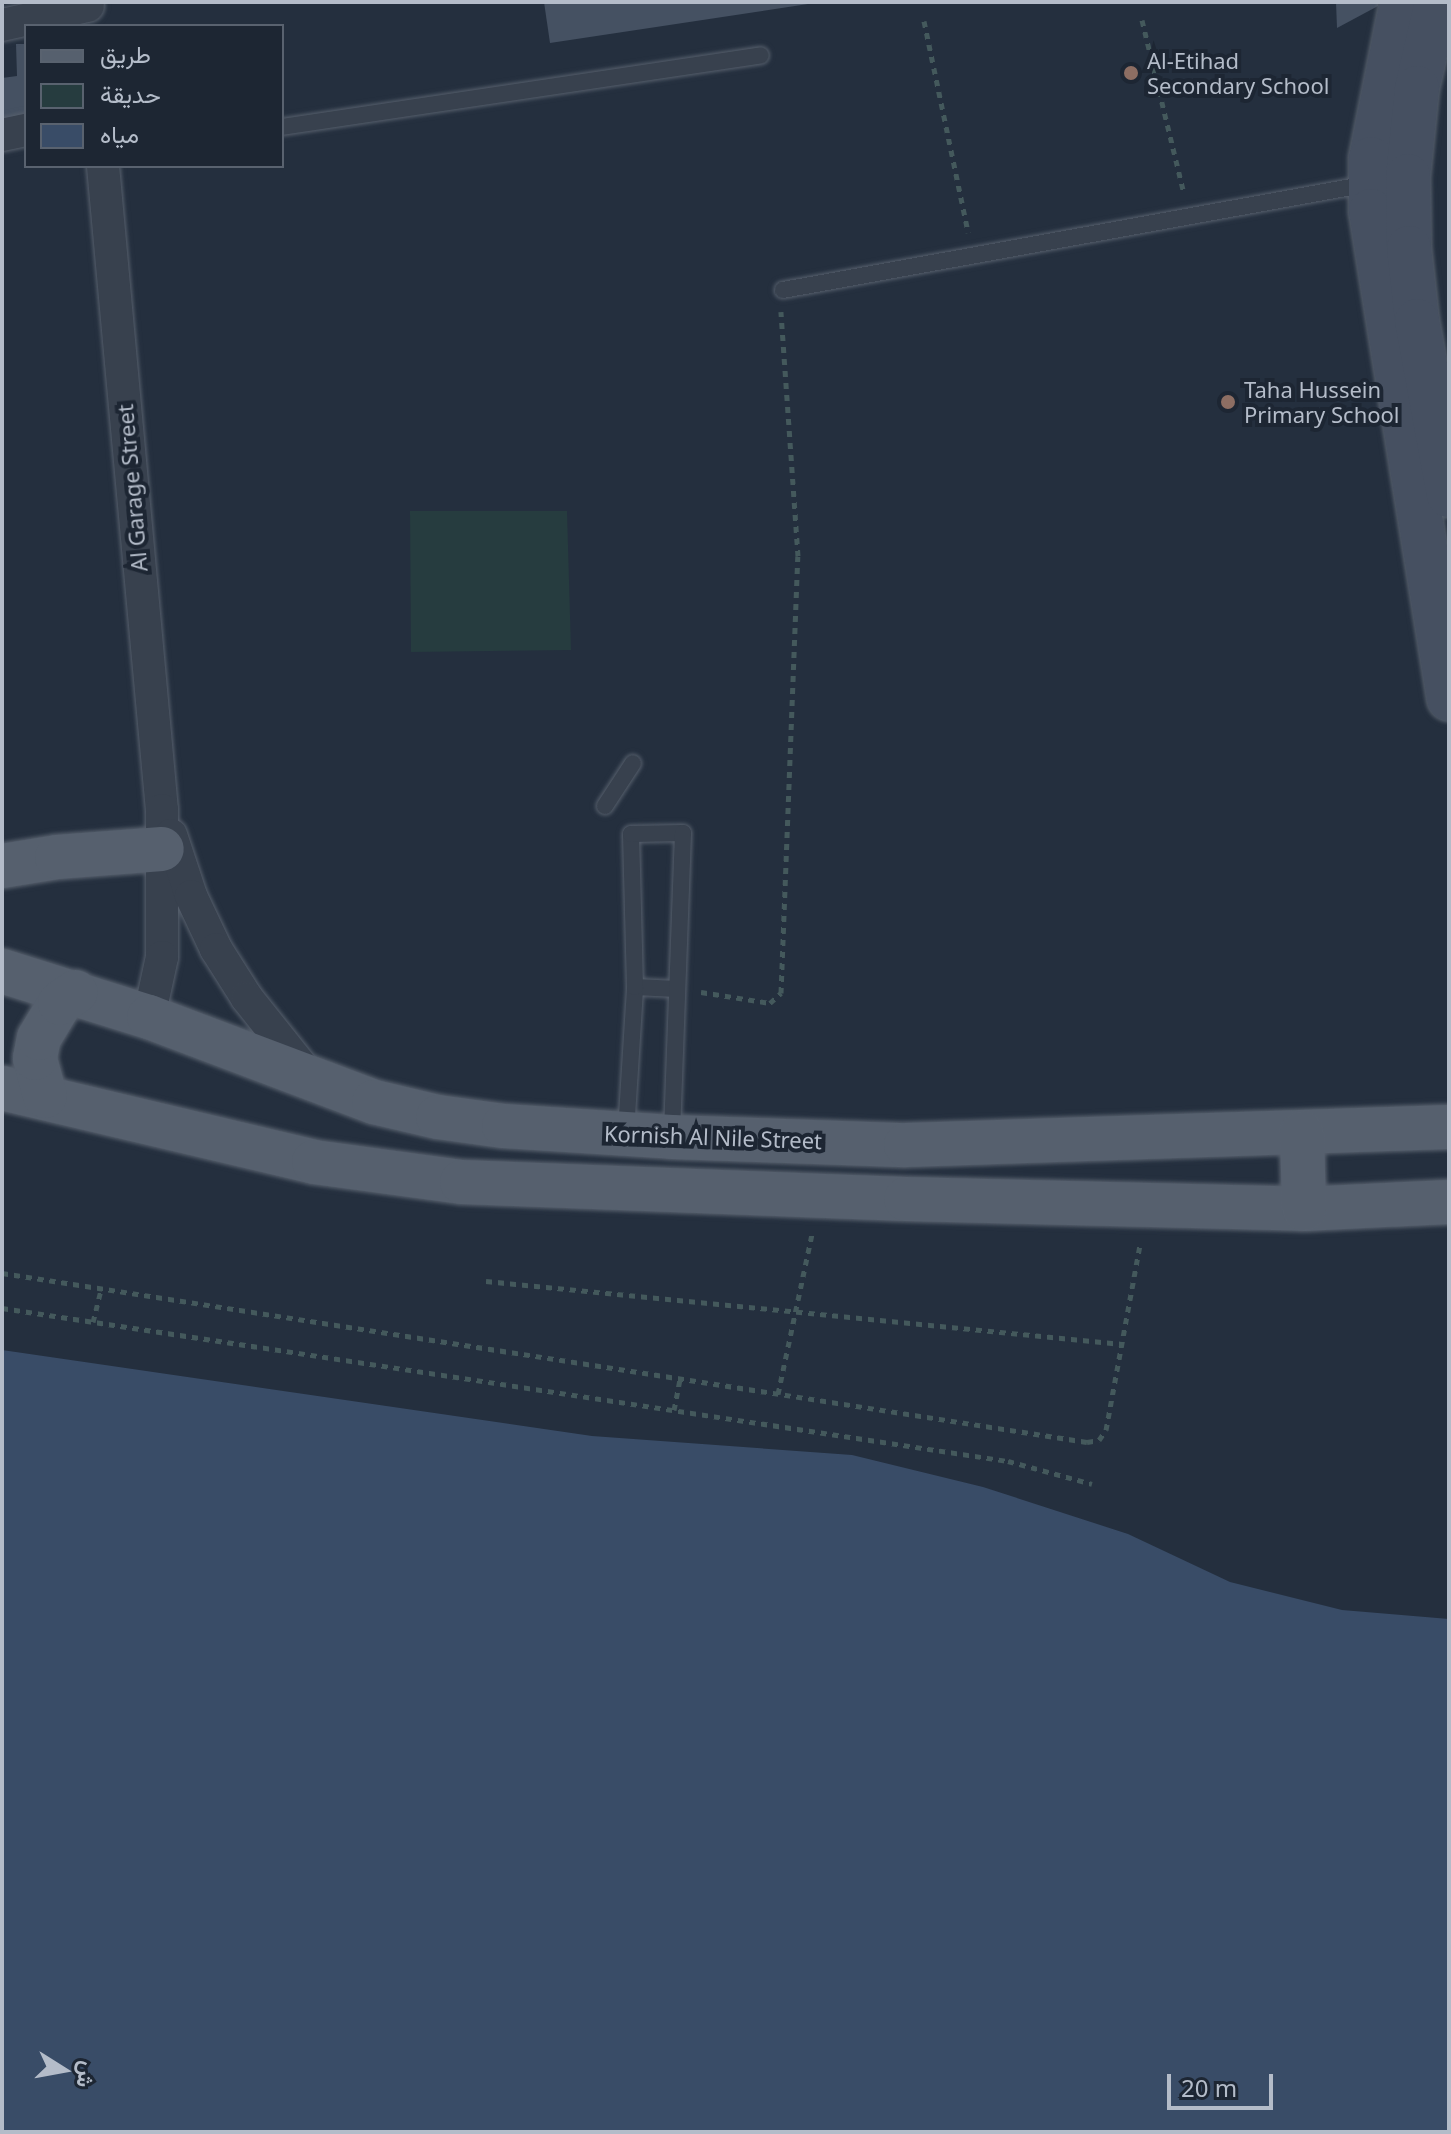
<!DOCTYPE html>
<html>
<head>
<meta charset="utf-8">
<style>
  body { margin:0 }
  #map { position:relative; width:1451px; height:2134px; overflow:hidden; background:#242f3e; font-family:"Noto Sans",Vazirmatn,sans-serif }
  div>[style] { position:absolute }
  [style*='--x'] { left:calc(var(--x)*1px); top:calc(var(--y)*1px); width:calc(var(--w)*1px); rotate:calc(var(--a)*1deg) }
  .green>* { inset:0; background:#263c3f }
  .water>* { inset:0; background:#394c67 }
  .building>* { inset:0; background:#455162 }
  .path>* { height:5px; margin-top:-2.5px; transform-origin:0; background:repeating-linear-gradient(90deg,#44595c 0 6px,transparent 0 12px) }
  .roads { filter:drop-shadow(0 0 2px #565f6c) drop-shadow(0 0 2px #565f6c) }
  .lane>* { height:16px; margin:-8px; padding:0 8px; transform-origin:8px; border-radius:8px; background:#38414e }
  .street>* { height:32px; margin:-16px; padding:0 16px; transform-origin:16px; border-radius:16px; background:#38414e }
  .secondary>* { height:44px; margin:-22px; padding:0 22px; transform-origin:22px; border-radius:22px; background:#465061 }
  .primary>* { height:44px; margin:-22px; padding:0 22px; transform-origin:22px; border-radius:22px; background:#56606e }
  .dots>* { width:22px; height:22px; translate:-50% -50%; box-sizing:border-box; border:4px solid #1d2633; border-radius:50% }
  span { translate:-50% -50%; white-space:nowrap; text-align:center; line-height:1.15; -webkit-text-stroke:8px #1d2633; paint-order:stroke }
  .poi-label { font-size:22px; color:#b4bcc9 }
  .left { translate:0 -50%; text-align:left }
  .street-label { font-size:22px; color:#b4bcc9 }
  .frame { position:absolute; inset:0; border:4px solid #b4bcc9; pointer-events:none }
  .legend { position:absolute; left:24px; top:24px; width:260px; height:144px; box-sizing:border-box; background:#1d2633; border:2px solid #59626f; margin:0; padding:10px 14px; list-style:none; font-size:24px; color:#b4bcc9 }
  .legend li { display:flex; align-items:center; gap:16px; height:40px }
  .legend b { width:40px; border:2px solid #59626f }
  .north { position:absolute; left:24px; top:2030px; width:80px; height:80px; -webkit-text-stroke:6px #1d2633; paint-order:stroke; rotate:101deg; font-size:22px; font-weight:700; line-height:32px; text-align:center; color:#b4bcc9 }
  .north::after { content:''; display:block; margin:auto; width:28px; height:36px; background:#b4bcc9; clip-path:polygon(50% 0,100% 100%,50% 72%,0 100%) }
  .scale { position:absolute; left:1167px; top:2074px; width:106px; height:36px; box-sizing:border-box; border:4px solid #b4bcc9; border-top:0; padding-left:10px; font-size:24px; line-height:28px; white-space:nowrap; color:#b4bcc9; -webkit-text-stroke:6px #1d2633; paint-order:stroke }
</style>
</head>
<body>
<div id="map">
  <div class="green">
    <div style="clip-path:polygon(410px 511px,567px 511px,571px 650px,411px 652px)"></div>
  </div>
  <div class="water">
    <div style="clip-path:polygon(2px 1350px,592px 1436px,852px 1455px,983px 1487px,1128px 1534px,1230px 1582px,1342px 1610px,1449px 1619px,1449px 2132px,2px 2132px)"></div>
  </div>
  <div class="building">
    <div style="clip-path:polygon(544px 2px,808px 2px,808px 4px,550px 43px)"></div>
    <div style="clip-path:polygon(1336px 2px,1378px 2px,1378px 6px,1337px 28px)"></div>
    <div style="clip-path:polygon(16px 44px,26px 44px,26px 122px,2px 125px,2px 78px,17px 76px)"></div>
  </div>
  <div class="path">
    <div style="--x:1142;--y:20;--w:179;--a:76.4"></div>
    <div style="--x:924;--y:21;--w:216;--a:78.2"></div>
    <div style="--x:701;--y:992;--w:70;--a:9.1"></div>
    <div style="--x:770;--y:1003;--w:15;--a:-42"></div>
    <div style="--x:781;--y:993;--w:437;--a:-87.8"></div>
    <div style="--x:798;--y:556;--w:245;--a:-94"></div>
    <div style="--x:2;--y:1273;--w:1098;--a:8.85"></div>
    <div style="--x:1087;--y:1442;--w:12;--a:-9"></div>
    <div style="--x:1099;--y:1440;--w:12;--a:-55"></div>
    <div style="--x:1106;--y:1430;--w:189;--a:-79.6"></div>
    <div style="--x:486;--y:1281;--w:639;--a:5.66"></div>
    <div style="--x:2;--y:1308;--w:1018;--a:8.65"></div>
    <div style="--x:1008;--y:1461;--w:87;--a:15.3"></div>
    <div style="--x:93;--y:1322;--w:34;--a:-76"></div>
    <div style="--x:778;--y:1394;--w:164;--a:-78"></div>
    <div style="--x:674;--y:1410;--w:33;--a:-79"></div>
  </div>
  <div class="roads">
    <div class="lane">
      <div style="--x:282;--y:127;--w:484;--a:-8.5"></div>
      <div style="--x:783;--y:290;--w:595;--a:-10.27"></div>
      <div style="--x:605;--y:806;--w:51;--a:-56.9"></div>
      <div style="--x:635;--y:987;--w:42;--a:2.7"></div>
      <div style="--x:626;--y:1132;--w:145;--a:-86.4"></div>
      <div style="--x:635;--y:987;--w:153;--a:-91.5"></div>
      <div style="--x:631;--y:834;--w:52;--a:-1.1"></div>
      <div style="--x:683;--y:833;--w:302;--a:92.1"></div>
    </div>
    <div class="street">
      <div style="--x:2;--y:25;--w:88;--a:-12.5"></div>
      <div style="--x:2;--y:135;--w:25;--a:-12"></div>
      <div style="--x:103;--y:166;--w:647;--a:84.77"></div>
      <div style="--x:162;--y:810;--w:147;--a:90"></div>
      <div style="--x:162;--y:957;--w:61;--a:102.2"></div>
      <div style="--x:171;--y:835;--w:64;--a:71.8"></div>
      <div style="--x:191;--y:896;--w:59;--a:64.7"></div>
      <div style="--x:216;--y:949;--w:58;--a:57.7"></div>
      <div style="--x:247;--y:998;--w:101;--a:51.4"></div>
    </div>
    <div class="secondary">
      <div style="--x:1402;--y:2;--w:160;--a:101.2"></div>
      <div style="--x:1371;--y:159;--w:52;--a:90"></div>
      <div style="--x:1371;--y:211;--w:494;--a:80.9"></div>
      <div style="--x:1437;--y:2;--w:88;--a:103.1"></div>
      <div style="--x:1417;--y:88;--w:88;--a:95.8"></div>
      <div style="--x:1408;--y:176;--w:72;--a:89.2"></div>
      <div style="--x:1409;--y:248;--w:73;--a:83.7"></div>
      <div style="--x:1417;--y:321;--w:177;--a:79.6"></div>
    </div>
    <div class="primary">
      <div style="--x:2;--y:866;--w:56;--a:-9.3"></div>
      <div style="--x:57;--y:857;--w:105;--a:-4.4"></div>
      <div style="--x:2;--y:971;--w:154;--a:17.4"></div>
      <div style="--x:149;--y:1017;--w:241;--a:20.7"></div>
      <div style="--x:374;--y:1102;--w:66;--a:13.2"></div>
      <div style="--x:438;--y:1117;--w:67;--a:7.8"></div>
      <div style="--x:504;--y:1126;--w:168;--a:3.7"></div>
      <div style="--x:672;--y:1137;--w:234;--a:2"></div>
      <div style="--x:906;--y:1145;--w:543;--a:-1.9"></div>
      <div style="--x:2;--y:1088;--w:321;--a:13.3"></div>
      <div style="--x:314;--y:1162;--w:149;--a:7.7"></div>
      <div style="--x:462;--y:1182;--w:444;--a:2.2"></div>
      <div style="--x:906;--y:1199;--w:398;--a:1.4"></div>
      <div style="--x:1304;--y:1209;--w:145;--a:-2.8"></div>
      <div style="--x:45;--y:1096;--w:39;--a:-105"></div>
      <div style="--x:35;--y:1058;--w:20;--a:-79"></div>
      <div style="--x:39;--y:1038;--w:41;--a:-59"></div>
      <div style="--x:60;--y:1003;--w:19;--a:-35"></div>
      <div style="--x:1302;--y:1133;--w:76;--a:88.5"></div>
    </div>
  </div>
  <div class="dots">
    <div style="left:1131px;top:73px;background:#8d6e63"></div>
    <div style="left:1228px;top:402px;background:#8d6e63"></div>
  </div>
  <div class="poi-label">
    <span class="left" style="left:1147px;top:73px">Al-Etihad<br>Secondary School</span>
    <span class="left" style="left:1244px;top:402px">Taha Hussein<br>Primary School</span>
  </div>
  <div class="street-label">
    <span style="left:132px;top:488px;rotate:-95deg">Al Garage Street</span>
    <span style="left:713px;top:1137px;rotate:2deg">Kornish Al Nile Street</span>
  </div>
  <div class="frame"></div>
  <ul class="legend">
  <li><b style="height:10px;background:#56606e"></b>طريق</li>
  <li><b style="height:22px;background:#263c3f"></b>حديقة</li>
  <li><b style="height:22px;background:#394c67"></b>مياه</li>
  </ul>
  <div class="north">ش</div>
  <div class="scale">20 m</div>
</div>
</body>
</html>
